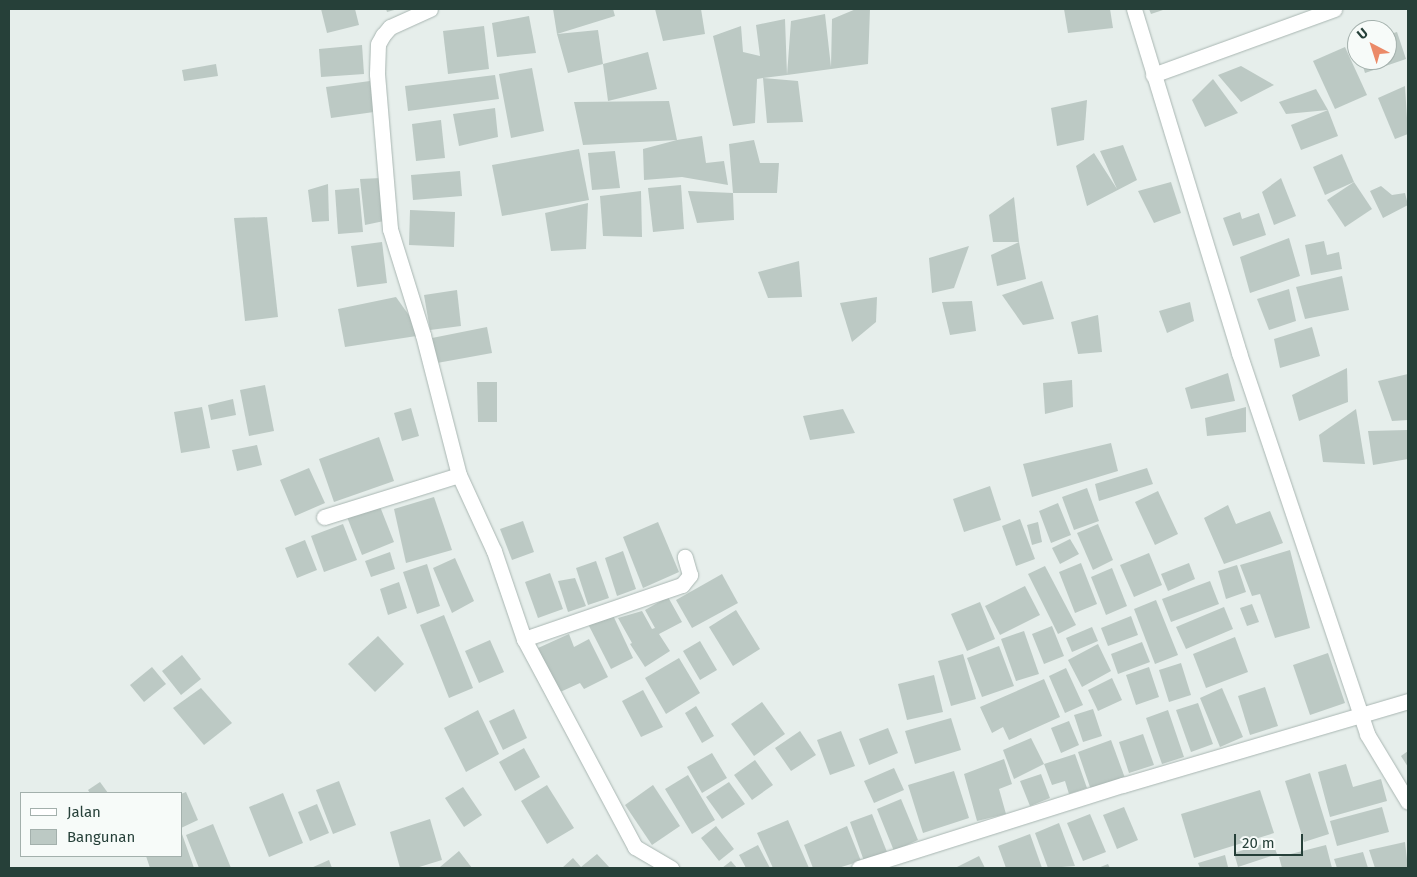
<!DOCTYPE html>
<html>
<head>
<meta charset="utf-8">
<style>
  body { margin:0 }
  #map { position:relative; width:1417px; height:877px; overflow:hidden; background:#e6eeeb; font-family:"Fira Sans",sans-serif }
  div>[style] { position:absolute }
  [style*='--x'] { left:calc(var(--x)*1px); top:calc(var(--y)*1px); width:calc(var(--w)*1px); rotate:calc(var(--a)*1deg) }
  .building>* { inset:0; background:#bcc9c4 }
  .roads { filter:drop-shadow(0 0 1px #a9b6b2) drop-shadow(0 0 1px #a9b6b2) }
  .street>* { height:15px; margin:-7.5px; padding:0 7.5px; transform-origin:7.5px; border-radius:7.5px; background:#fff }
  span { translate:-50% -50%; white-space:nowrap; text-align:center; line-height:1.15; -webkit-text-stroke:4px #f7fbf9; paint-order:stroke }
  .frame { position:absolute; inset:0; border:10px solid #264039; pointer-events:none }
  .legend { position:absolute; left:20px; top:792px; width:162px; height:65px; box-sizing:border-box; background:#f7fbf9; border:1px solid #a3b0ac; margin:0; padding:6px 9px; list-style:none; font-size:15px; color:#264039 }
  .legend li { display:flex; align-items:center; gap:10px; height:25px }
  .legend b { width:25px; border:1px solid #a3b0ac }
  .north { position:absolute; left:1347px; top:20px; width:50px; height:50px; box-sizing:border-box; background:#f7fbf9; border:1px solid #a3b0ac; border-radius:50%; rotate:320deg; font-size:14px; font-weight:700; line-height:20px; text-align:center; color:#264039 }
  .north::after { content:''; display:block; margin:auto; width:18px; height:22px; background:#eb8a68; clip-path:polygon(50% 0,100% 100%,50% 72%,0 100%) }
  .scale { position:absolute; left:1234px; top:834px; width:69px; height:22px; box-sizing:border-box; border:2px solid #264039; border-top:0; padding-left:6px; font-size:15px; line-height:18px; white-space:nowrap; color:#264039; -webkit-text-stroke:4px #f7fbf9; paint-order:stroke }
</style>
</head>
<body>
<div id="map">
  <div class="building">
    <div style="clip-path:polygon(321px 9px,355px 9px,359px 25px,327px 33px)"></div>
    <div style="clip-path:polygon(386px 9px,398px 9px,387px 12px)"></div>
    <div style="clip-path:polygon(553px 9px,613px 9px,615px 16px,557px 34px)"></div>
    <div style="clip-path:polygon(655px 9px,701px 9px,705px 34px,663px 41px)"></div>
    <div style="clip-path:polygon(856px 9px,870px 9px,868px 64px,787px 75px,791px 21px,825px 14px,831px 67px,832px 19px)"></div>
    <div style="clip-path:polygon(1064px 9px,1110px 9px,1113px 28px,1068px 33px)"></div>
    <div style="clip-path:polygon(1149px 9px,1166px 9px,1151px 14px)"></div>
    <div style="clip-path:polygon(529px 16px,536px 53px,497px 57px,492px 23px)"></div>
    <div style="clip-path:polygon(785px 19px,787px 75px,763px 78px,798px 81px,803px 122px,767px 123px,763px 78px,757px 79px,755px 123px,733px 126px,713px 36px,741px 26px,743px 52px,760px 56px,756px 25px)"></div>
    <div style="clip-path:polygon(484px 26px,489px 69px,448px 74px,443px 31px)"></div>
    <div style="clip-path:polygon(598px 30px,603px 64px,648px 52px,657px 89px,608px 101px,603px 64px,568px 73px,557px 34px)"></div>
    <div style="clip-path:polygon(1357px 32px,1357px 47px,1352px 34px)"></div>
    <div style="clip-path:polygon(1397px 32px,1406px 59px,1365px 73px,1361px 60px,1387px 60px,1387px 35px)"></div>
    <div style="clip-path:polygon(362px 45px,364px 74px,321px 77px,319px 49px)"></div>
    <div style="clip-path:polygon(1345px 47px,1367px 95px,1335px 109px,1313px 61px)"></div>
    <div style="clip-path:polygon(216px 64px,218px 76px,184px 81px,182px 70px)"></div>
    <div style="clip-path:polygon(1241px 66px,1274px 85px,1241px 102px,1218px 75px)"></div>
    <div style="clip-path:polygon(532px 68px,544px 131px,511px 138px,499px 74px)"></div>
    <div style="clip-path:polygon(495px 75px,499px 99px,408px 111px,405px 86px)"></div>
    <div style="clip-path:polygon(1213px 79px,1238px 113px,1205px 127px,1192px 100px)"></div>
    <div style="clip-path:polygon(370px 81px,374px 112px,331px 118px,326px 87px)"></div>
    <div style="clip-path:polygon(1405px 86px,1408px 134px,1395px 139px,1378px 98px)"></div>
    <div style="clip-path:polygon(1316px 89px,1328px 110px,1286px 114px,1279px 102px)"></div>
    <div style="clip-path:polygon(1087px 100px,1084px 140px,1057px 146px,1051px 108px)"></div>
    <div style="clip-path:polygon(669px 101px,677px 140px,702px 136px,706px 163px,724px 161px,728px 185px,682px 177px,644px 180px,643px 149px,677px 140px,583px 145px,574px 102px)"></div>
    <div style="clip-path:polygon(495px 108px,498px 137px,459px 146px,453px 114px)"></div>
    <div style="clip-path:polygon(1328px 110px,1338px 136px,1301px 150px,1291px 125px)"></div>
    <div style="clip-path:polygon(441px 120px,445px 158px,416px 161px,412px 124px)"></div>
    <div style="clip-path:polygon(754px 140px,760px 163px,779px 163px,777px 193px,733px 193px,734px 220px,697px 223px,688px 191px,733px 193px,729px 144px)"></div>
    <div style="clip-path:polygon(1123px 145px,1137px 180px,1087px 206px,1076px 166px,1094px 153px,1117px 189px,1100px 151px)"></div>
    <div style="clip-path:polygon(579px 149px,589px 200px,502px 216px,492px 165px)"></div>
    <div style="clip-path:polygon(615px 151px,620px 188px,592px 190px,588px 153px)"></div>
    <div style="clip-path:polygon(1342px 154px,1354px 182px,1325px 195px,1313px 167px)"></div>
    <div style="clip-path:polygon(460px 171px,462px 196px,413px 200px,411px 175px)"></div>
    <div style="clip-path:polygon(381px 178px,384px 221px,365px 225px,360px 179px)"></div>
    <div style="clip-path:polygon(1281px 178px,1296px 216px,1274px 225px,1262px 192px)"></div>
    <div style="clip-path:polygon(1171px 182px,1181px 213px,1154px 223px,1138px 191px)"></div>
    <div style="clip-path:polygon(1354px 182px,1372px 209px,1345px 227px,1327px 200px)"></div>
    <div style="clip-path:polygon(328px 184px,329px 221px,312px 222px,308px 190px)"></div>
    <div style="clip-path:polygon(681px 185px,684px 229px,653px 232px,648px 188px)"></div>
    <div style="clip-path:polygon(1381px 186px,1392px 195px,1405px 193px,1408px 205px,1383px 218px,1370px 191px)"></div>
    <div style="clip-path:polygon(359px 188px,363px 232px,338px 234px,335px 190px)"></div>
    <div style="clip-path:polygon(641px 191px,642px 237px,603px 236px,600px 196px)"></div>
    <div style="clip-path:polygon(1014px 197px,1019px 242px,993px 242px,989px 215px)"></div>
    <div style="clip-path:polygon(588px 203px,586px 249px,551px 251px,545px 213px)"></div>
    <div style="clip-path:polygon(410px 210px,455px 212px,454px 247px,409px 245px)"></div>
    <div style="clip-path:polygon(1240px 212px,1242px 219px,1259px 213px,1266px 235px,1233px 246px,1223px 218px)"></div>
    <div style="clip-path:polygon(267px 217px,278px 317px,245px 321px,234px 218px)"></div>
    <div style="clip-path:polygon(1289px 238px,1300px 276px,1250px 293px,1240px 257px)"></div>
    <div style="clip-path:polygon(1324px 241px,1327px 255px,1339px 252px,1342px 269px,1311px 275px,1305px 245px)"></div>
    <div style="clip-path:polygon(382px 242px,387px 283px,357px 287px,351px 246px)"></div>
    <div style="clip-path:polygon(1019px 242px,1026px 279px,997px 286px,991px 255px)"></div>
    <div style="clip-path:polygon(969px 246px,954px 288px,932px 293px,929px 258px)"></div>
    <div style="clip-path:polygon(799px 261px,802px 297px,768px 298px,758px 272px)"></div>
    <div style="clip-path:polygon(1342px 276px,1349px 310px,1305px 319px,1296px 287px)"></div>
    <div style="clip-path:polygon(1042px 281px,1054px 319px,1023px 325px,1002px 295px)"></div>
    <div style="clip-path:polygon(1289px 289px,1296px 321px,1269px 330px,1257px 299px)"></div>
    <div style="clip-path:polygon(457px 290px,461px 326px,430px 330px,424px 295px)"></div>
    <div style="clip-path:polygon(396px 297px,423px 335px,345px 347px,338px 309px)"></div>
    <div style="clip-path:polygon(877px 297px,876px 322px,852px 342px,840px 303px)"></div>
    <div style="clip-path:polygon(972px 301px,976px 331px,950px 335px,942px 302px)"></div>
    <div style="clip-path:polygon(1190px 302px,1194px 321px,1167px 333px,1159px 311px)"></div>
    <div style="clip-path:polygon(1098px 315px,1102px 352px,1078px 354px,1071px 322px)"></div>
    <div style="clip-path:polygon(487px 327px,492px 353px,437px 363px,432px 338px)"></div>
    <div style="clip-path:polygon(1312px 327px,1320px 356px,1280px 368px,1274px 339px)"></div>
    <div style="clip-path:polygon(1347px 368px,1348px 402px,1299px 421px,1292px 395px)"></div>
    <div style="clip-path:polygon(1228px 373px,1235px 401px,1191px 409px,1185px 388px)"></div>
    <div style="clip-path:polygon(1408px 374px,1408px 420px,1392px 421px,1378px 381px)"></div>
    <div style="clip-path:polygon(1072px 380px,1073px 407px,1045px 414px,1043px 383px)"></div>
    <div style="clip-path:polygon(477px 382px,497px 382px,497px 422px,478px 422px)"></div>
    <div style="clip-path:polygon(265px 385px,274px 431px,249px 436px,240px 390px)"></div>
    <div style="clip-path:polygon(233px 399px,236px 415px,211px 420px,208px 405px)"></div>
    <div style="clip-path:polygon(202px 407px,210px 448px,181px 453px,174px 412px)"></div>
    <div style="clip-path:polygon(1246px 407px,1246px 432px,1207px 436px,1205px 418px)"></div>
    <div style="clip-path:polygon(411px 408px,419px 436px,402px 441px,394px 413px)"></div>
    <div style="clip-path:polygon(843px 409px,855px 433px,810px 440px,803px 416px)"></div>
    <div style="clip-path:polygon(1356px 409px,1365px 464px,1323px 462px,1319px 435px)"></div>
    <div style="clip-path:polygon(1408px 430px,1408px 459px,1373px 465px,1368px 431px)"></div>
    <div style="clip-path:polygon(379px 437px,394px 481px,334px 502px,319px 459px)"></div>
    <div style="clip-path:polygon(1111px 443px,1118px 471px,1032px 497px,1023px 464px)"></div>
    <div style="clip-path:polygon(257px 445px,262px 465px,237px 471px,232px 450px)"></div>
    <div style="clip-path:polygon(309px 468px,325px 503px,295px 516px,280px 480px)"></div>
    <div style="clip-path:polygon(1147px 468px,1153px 484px,1099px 501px,1095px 484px)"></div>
    <div style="clip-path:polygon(990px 486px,1001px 520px,964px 532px,953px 499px)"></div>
    <div style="clip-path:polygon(1087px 488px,1099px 521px,1074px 530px,1062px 497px)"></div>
    <div style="clip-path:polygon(1158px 491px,1178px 534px,1155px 545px,1135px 502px)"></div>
    <div style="clip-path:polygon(434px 497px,452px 550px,406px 563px,394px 509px)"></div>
    <div style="clip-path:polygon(1058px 503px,1071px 535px,1051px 543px,1039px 511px)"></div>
    <div style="clip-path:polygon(379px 504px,394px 542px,362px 555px,347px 517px)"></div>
    <div style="clip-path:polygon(1228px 505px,1236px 524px,1270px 511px,1283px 543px,1224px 564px,1204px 518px)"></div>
    <div style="clip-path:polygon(1020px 519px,1035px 559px,1016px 566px,1002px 526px)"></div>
    <div style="clip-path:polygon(523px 521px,534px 552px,512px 560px,500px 529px)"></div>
    <div style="clip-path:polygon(658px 522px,679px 572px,643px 588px,623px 537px)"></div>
    <div style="clip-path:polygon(1038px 522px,1042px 542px,1032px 545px,1027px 525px)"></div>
    <div style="clip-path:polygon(343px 524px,357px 560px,324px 572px,311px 536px)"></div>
    <div style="clip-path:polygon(1098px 524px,1113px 560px,1093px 570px,1077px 533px)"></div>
    <div style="clip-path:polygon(1070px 539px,1079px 554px,1060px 564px,1052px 548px)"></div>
    <div style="clip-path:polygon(305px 540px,317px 570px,297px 578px,285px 548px)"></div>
    <div style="clip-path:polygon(1290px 550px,1310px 628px,1275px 638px,1260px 594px,1252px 596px,1240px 565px)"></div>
    <div style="clip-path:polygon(623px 551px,636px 589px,617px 596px,605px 558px)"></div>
    <div style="clip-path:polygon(390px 552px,395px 569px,371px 577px,365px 561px)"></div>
    <div style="clip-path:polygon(1149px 553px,1162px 585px,1134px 597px,1120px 565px)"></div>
    <div style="clip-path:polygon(455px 558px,474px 601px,452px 613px,433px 568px)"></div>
    <div style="clip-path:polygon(596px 561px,609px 598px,588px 605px,576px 568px)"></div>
    <div style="clip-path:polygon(1081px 563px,1097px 604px,1075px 613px,1059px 572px)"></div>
    <div style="clip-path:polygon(1189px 563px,1195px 579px,1168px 591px,1161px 574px)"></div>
    <div style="clip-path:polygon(427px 564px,440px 606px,417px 614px,403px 572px)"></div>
    <div style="clip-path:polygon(1237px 565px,1246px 592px,1226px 599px,1218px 571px)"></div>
    <div style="clip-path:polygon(1045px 566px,1076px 625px,1058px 634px,1028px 574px)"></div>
    <div style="clip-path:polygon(1112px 568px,1127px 606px,1106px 615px,1091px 577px)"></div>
    <div style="clip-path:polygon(550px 573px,563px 609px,538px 618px,525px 582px)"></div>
    <div style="clip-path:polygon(722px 574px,738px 603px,692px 628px,676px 600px)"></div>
    <div style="clip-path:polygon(575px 578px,586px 606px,568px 612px,558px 581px)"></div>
    <div style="clip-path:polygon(1210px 581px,1219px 604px,1171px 622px,1162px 599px)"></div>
    <div style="clip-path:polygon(399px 582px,407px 608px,388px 615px,380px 589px)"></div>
    <div style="clip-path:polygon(1025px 586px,1040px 615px,1000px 635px,985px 606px)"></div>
    <div style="clip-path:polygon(668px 597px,682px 622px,659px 634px,670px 651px,645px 667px,630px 644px,632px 643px,618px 618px,642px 611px,652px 629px,655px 628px,645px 610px)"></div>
    <div style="clip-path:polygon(1156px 600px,1178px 655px,1155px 664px,1134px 609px)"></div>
    <div style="clip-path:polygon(980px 602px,995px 639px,967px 651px,951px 614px)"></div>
    <div style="clip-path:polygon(1252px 604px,1259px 622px,1247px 626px,1240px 608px)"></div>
    <div style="clip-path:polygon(1224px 607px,1233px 629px,1186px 649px,1176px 627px)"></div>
    <div style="clip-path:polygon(736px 610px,760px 649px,733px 666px,709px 627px)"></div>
    <div style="clip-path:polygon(611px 611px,633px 658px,611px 669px,587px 622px)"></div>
    <div style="clip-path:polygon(444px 615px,473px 688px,449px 698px,420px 625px)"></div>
    <div style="clip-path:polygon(1131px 616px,1138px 635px,1108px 646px,1101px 628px)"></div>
    <div style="clip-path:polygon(1052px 626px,1064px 656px,1044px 664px,1032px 634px)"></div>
    <div style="clip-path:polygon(1092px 627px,1098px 641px,1072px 652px,1066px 638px)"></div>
    <div style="clip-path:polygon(1024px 631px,1039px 674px,1016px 681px,1001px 639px)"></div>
    <div style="clip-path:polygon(569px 634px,574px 647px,589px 639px,608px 677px,584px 689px,580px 683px,558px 693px,538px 648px)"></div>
    <div style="clip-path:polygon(378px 636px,404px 664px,375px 692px,348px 664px)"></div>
    <div style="clip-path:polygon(1235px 637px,1248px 672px,1206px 688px,1193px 654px)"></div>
    <div style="clip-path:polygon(490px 640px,504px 672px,479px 683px,465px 651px)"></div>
    <div style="clip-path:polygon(700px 641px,717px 670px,700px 680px,683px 651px)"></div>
    <div style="clip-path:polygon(1142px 642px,1150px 662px,1118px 674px,1111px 654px)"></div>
    <div style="clip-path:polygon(1098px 644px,1111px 671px,1082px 687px,1068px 660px)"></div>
    <div style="clip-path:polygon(999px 646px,1014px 686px,982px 697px,967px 658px)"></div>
    <div style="clip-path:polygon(1328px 653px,1345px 703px,1310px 715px,1293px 665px)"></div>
    <div style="clip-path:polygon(963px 654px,976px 699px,951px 706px,938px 661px)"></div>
    <div style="clip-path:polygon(182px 655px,201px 679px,181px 695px,162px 671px)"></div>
    <div style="clip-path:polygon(679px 658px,700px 693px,666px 714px,645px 678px)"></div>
    <div style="clip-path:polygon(1181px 663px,1191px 695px,1169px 702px,1159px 670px)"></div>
    <div style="clip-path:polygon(152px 667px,166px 684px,144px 702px,130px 685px)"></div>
    <div style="clip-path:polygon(1149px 667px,1159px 697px,1136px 705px,1126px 675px)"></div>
    <div style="clip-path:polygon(1066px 668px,1083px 705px,1065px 713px,1049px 676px)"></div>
    <div style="clip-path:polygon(934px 675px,943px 712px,907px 720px,898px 684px)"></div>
    <div style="clip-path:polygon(1112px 678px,1122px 700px,1098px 711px,1088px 690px)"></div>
    <div style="clip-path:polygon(1044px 679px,1060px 717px,1009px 740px,1003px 727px,992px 733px,980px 707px)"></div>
    <div style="clip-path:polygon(1265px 687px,1278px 726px,1250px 735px,1238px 696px)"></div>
    <div style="clip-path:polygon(201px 688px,232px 723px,204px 745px,173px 708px)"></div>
    <div style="clip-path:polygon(1222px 688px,1243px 737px,1220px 747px,1200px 698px)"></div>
    <div style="clip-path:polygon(643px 690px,663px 727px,641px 737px,622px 701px)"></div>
    <div style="clip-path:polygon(762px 702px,785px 734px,754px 756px,731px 724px)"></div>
    <div style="clip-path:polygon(1198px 703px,1213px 744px,1191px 752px,1176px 710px)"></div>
    <div style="clip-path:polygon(696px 706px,714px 736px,702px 743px,685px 713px)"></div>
    <div style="clip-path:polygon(514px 709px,527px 738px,503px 750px,489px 721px)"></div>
    <div style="clip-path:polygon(1093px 709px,1102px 736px,1083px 742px,1074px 715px)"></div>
    <div style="clip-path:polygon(478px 710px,499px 754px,466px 772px,444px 728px)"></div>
    <div style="clip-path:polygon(1168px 710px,1184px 757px,1162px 764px,1146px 718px)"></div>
    <div style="clip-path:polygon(951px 718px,961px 750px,915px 764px,905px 731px)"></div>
    <div style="clip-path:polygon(1069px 721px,1079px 745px,1061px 753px,1051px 728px)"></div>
    <div style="clip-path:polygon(888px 728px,898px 753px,869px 765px,859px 739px)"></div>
    <div style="clip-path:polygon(800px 731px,816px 755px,791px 771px,775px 748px)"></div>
    <div style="clip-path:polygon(841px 731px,855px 766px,830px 775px,817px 740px)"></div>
    <div style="clip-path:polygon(1143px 734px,1154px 765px,1129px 773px,1119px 742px)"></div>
    <div style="clip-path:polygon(1031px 738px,1044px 764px,1014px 779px,1003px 750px)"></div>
    <div style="clip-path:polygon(1111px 740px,1125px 778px,1091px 790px,1078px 752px)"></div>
    <div style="clip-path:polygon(524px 748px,540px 777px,515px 791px,499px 762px)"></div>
    <div style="clip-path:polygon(1408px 751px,1408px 767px,1401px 756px)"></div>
    <div style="clip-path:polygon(712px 753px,727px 778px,702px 793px,687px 767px)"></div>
    <div style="clip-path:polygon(1075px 754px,1087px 788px,1069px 794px,1065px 781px,1052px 785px,1044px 764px)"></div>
    <div style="clip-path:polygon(1004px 759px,1012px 784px,999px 789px,1006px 814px,977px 821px,964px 774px)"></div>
    <div style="clip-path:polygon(755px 760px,773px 785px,752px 800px,734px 775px)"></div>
    <div style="clip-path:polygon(1346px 764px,1353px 787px,1381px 779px,1387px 801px,1330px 817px,1318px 772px)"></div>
    <div style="clip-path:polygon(894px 768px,904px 790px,874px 803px,864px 781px)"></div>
    <div style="clip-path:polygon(954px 771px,969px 818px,923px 833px,908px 785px)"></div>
    <div style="clip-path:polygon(1310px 773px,1329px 834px,1304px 842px,1285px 781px)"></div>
    <div style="clip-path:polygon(1041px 774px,1050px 798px,1030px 806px,1020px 781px)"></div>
    <div style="clip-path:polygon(688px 775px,715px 820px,692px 834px,665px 789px)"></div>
    <div style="clip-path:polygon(339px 781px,356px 825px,333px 834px,316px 790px)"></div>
    <div style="clip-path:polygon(100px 782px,108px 793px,90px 793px,88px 790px)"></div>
    <div style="clip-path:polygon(729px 782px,745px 804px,722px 819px,706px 797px)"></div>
    <div style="clip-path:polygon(547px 785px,574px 828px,547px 844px,521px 801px)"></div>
    <div style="clip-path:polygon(653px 785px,680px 826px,652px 845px,625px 805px)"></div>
    <div style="clip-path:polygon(463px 787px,482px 815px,464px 827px,445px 798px)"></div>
    <div style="clip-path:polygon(1260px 790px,1274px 833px,1194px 858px,1181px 814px)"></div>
    <div style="clip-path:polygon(186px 792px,198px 820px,181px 828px,181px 794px)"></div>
    <div style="clip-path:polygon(283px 793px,303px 843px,269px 857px,249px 807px)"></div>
    <div style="clip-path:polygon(901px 799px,918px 840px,894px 851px,877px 809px)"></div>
    <div style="clip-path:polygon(317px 804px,329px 833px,310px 841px,298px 812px)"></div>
    <div style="clip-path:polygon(1124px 807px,1138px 840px,1117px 849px,1103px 815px)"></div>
    <div style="clip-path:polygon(1382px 807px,1389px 832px,1337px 846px,1330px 821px)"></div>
    <div style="clip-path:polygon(872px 814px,887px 852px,864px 861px,850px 822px)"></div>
    <div style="clip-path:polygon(1090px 814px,1106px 852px,1083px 861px,1067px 823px)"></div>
    <div style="clip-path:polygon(430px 819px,442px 860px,416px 868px,400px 868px,390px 832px)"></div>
    <div style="clip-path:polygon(788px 820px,809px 868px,773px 868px,757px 833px)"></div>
    <div style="clip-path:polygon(1059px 823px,1075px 866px,1048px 868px,1035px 833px)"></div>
    <div style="clip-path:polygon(213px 824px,231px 868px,199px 868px,186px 835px)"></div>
    <div style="clip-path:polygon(716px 826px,734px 849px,719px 861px,701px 838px)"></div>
    <div style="clip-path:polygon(847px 826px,861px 861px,838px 868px,813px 868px,804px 845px)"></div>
    <div style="clip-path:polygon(182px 834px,194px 868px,150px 868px,146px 856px,181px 856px)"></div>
    <div style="clip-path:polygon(1030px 834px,1042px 868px,1006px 868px,998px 846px)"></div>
    <div style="clip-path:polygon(1272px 841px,1277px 854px,1238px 867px,1234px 853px)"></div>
    <div style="clip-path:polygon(1405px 842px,1408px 868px,1375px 868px,1369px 850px)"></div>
    <div style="clip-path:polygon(758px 845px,770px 868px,746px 868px,739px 855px)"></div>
    <div style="clip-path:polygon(1326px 845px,1332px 868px,1282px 868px,1279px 857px)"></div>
    <div style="clip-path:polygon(459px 851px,472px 868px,441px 868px,440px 867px)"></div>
    <div style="clip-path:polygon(1363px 852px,1368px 868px,1337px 868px,1334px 859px)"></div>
    <div style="clip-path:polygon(597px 854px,610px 868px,562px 868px,573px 858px,581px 867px)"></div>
    <div style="clip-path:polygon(1225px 855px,1228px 867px,1200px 868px,1198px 863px)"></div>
    <div style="clip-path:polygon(979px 856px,985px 868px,955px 868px)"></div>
    <div style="clip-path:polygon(329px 860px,332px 868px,311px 868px)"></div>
    <div style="clip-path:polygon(731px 861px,737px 868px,722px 868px)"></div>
    <div style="clip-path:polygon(1108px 864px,1110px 868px,1098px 868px)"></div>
  </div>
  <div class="roads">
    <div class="street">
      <div style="--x:430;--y:9;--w:44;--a:155.8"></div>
      <div style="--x:390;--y:27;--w:11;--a:131"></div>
      <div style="--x:383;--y:35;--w:10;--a:119"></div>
      <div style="--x:378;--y:44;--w:30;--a:92"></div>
      <div style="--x:377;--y:74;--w:156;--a:85.2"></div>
      <div style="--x:390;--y:229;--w:111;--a:72.7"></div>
      <div style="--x:423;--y:335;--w:145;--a:75.6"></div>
      <div style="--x:459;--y:475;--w:84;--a:65.3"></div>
      <div style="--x:494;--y:551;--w:93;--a:71.2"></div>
      <div style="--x:524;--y:639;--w:236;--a:61.9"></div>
      <div style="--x:635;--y:847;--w:42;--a:30.3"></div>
      <div style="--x:1134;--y:9;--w:360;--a:73"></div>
      <div style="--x:1239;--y:353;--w:402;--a:71.4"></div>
      <div style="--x:1367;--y:734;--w:79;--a:58.9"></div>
      <div style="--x:1153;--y:75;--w:193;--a:-20"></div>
      <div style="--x:324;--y:517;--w:141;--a:-17.3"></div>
      <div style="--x:524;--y:639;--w:167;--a:-18.9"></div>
      <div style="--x:682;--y:585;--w:13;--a:-51"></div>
      <div style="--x:690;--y:575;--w:19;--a:-106"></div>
      <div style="--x:859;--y:868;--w:277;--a:-17.5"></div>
      <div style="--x:1123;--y:785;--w:297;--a:-16.4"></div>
    </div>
  </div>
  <div class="frame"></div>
  <ul class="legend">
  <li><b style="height:6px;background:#fff"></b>Jalan</li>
  <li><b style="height:14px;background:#bcc9c4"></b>Bangunan</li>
  </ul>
  <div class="north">U</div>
  <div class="scale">20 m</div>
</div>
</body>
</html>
